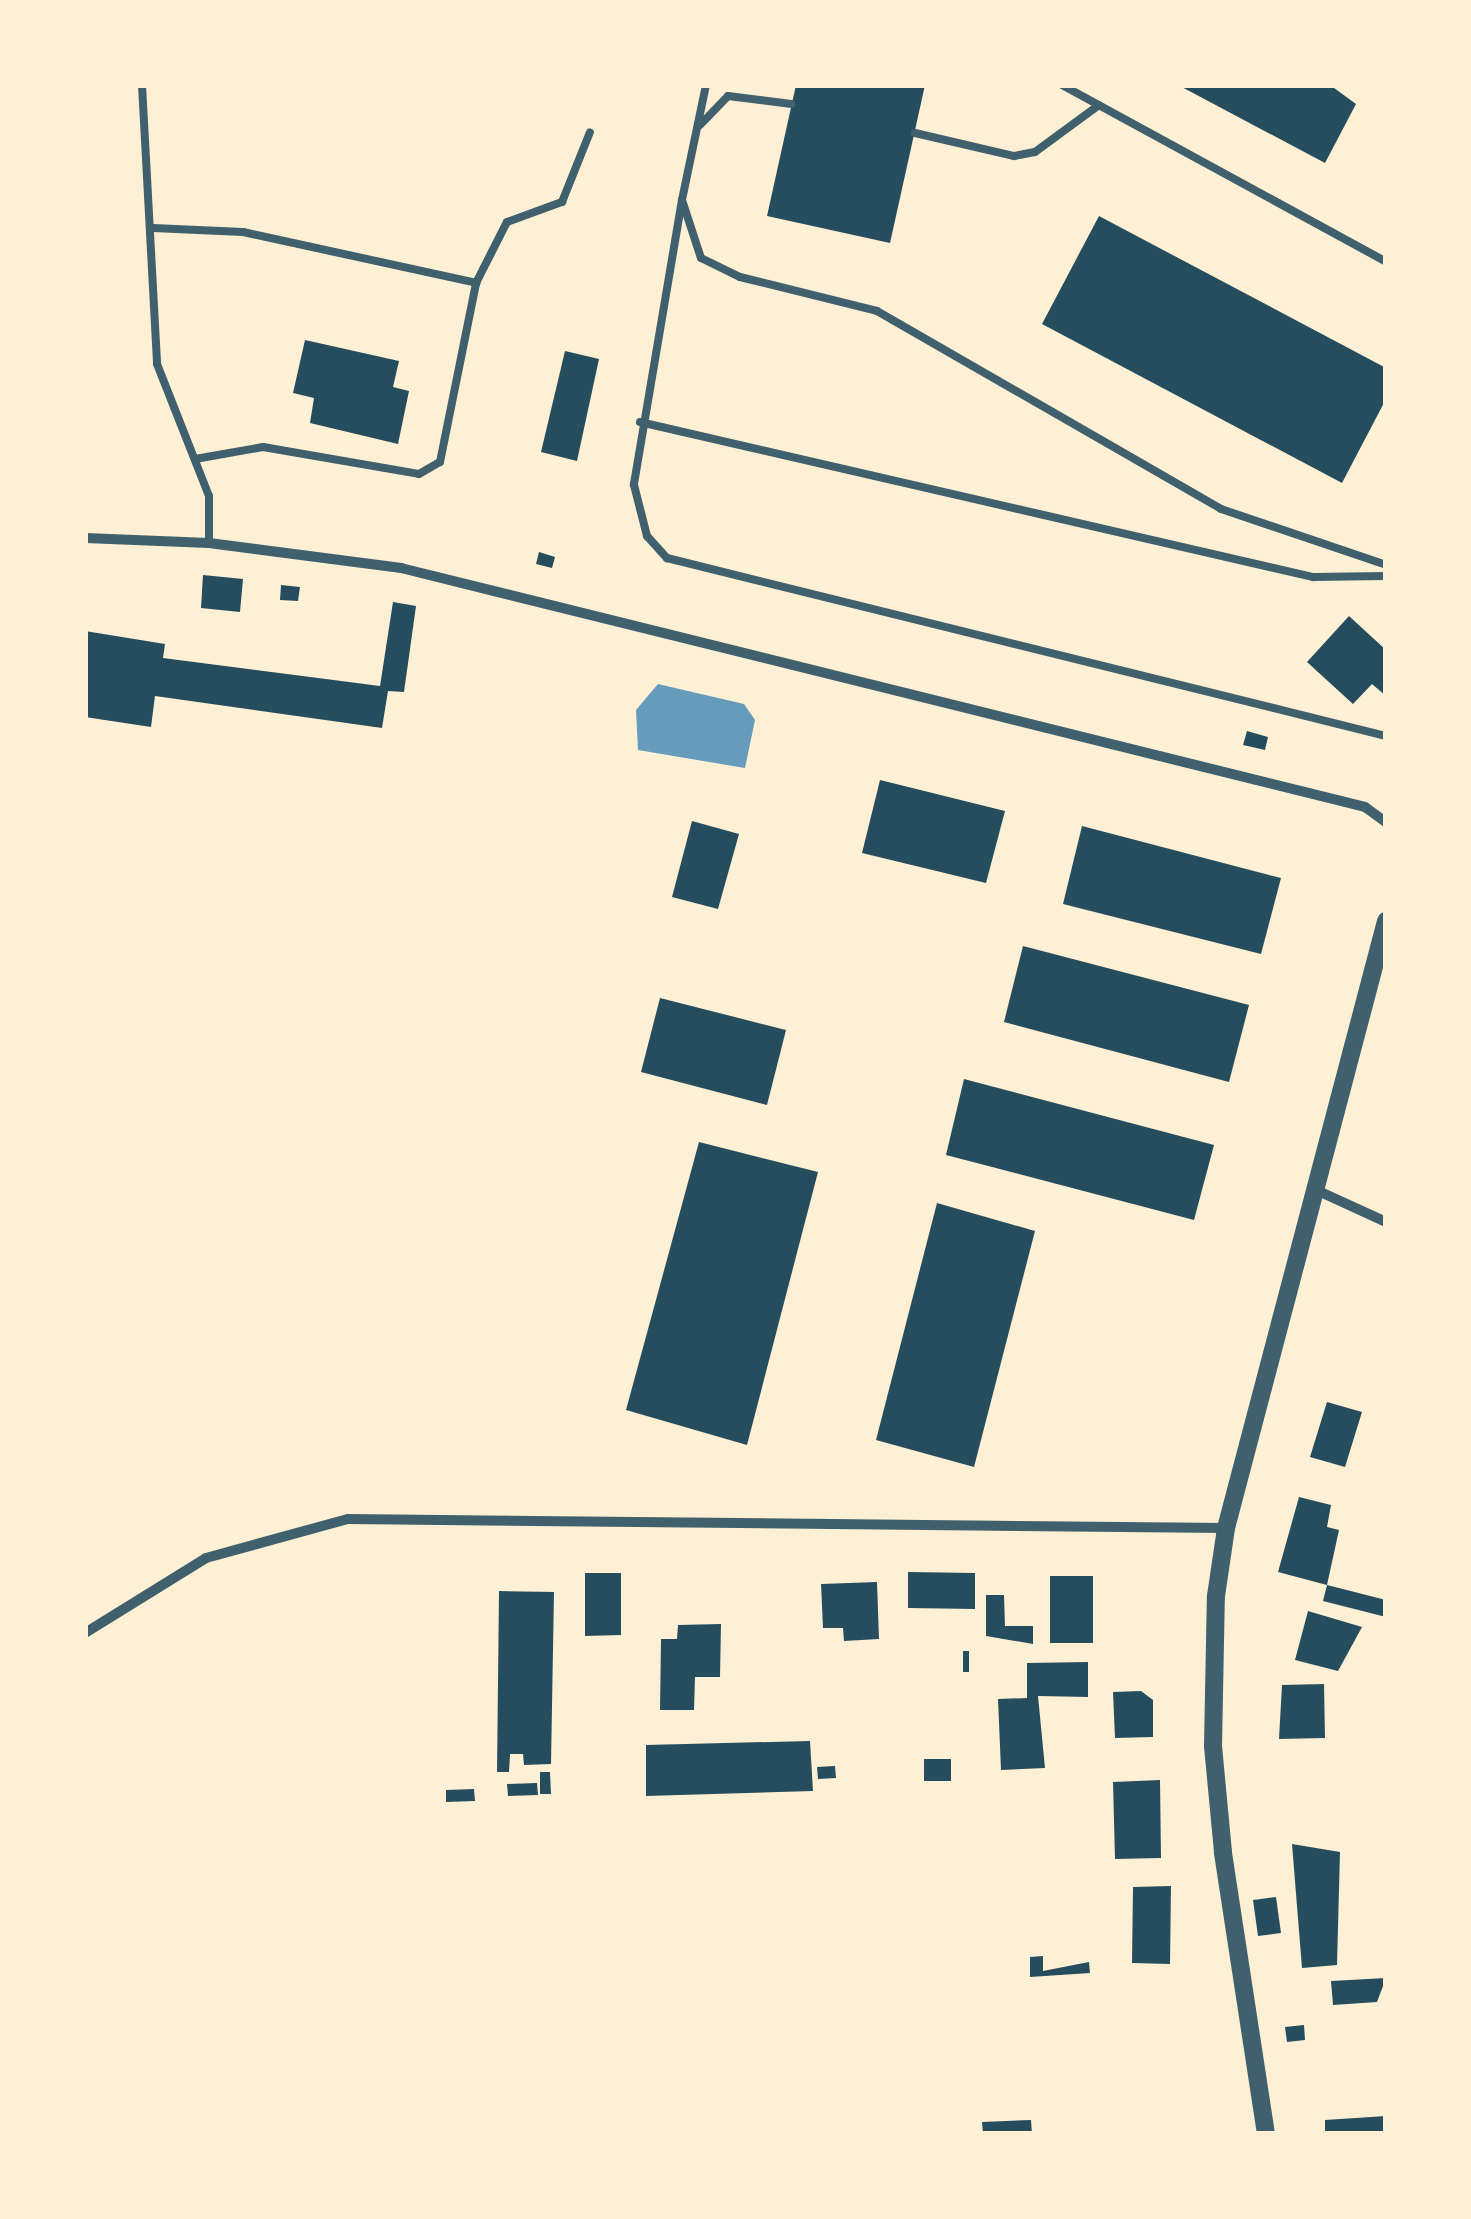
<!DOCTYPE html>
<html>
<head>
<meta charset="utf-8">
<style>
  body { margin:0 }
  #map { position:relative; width:1471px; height:2219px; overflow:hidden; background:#fdf0d5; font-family:"Roboto Serif",serif }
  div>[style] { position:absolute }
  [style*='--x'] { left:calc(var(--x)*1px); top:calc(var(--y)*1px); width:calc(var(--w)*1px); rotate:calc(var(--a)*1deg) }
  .water>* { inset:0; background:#669bbc }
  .building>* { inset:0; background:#264d5e }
  .service>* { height:8px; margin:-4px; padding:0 4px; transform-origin:4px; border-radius:4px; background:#3f606c }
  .minor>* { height:10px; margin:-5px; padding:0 5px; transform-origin:5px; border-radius:5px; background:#3f606c }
  .tertiary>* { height:18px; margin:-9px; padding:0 9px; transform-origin:9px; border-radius:9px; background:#3f606c }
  span { translate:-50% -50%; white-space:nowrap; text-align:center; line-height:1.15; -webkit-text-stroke:8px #fdf0d5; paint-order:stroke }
  .frame { position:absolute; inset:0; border:88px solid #fdf0d5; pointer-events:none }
</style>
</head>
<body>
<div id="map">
  <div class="water">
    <div style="clip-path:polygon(658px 684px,744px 704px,755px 720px,745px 768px,638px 750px,636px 710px)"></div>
  </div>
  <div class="building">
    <div style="clip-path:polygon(796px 85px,925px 85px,890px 243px,767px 216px)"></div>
    <div style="clip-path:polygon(1178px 85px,1330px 85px,1356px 104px,1325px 163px)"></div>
    <div style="clip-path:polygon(1099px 216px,1386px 368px,1386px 399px,1342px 483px,1042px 324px)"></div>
    <div style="clip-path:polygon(305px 340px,399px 361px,393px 387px,409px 391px,398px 444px,310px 423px,314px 398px,293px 393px)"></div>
    <div style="clip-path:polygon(565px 351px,599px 359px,577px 461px,541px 452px)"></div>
    <div style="clip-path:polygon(539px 552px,555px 557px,552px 568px,536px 564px)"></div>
    <div style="clip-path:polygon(203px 575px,243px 579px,240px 612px,201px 608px)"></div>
    <div style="clip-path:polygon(281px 585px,300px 587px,298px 601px,280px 600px)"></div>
    <div style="clip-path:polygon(393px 602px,416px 606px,404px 692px,388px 691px,382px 728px,155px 696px,151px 727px,85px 717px,85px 631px,165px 644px,163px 658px,380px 686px)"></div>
    <div style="clip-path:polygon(1349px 616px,1386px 650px,1386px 696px,1372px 684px,1353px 704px,1307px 662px)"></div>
    <div style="clip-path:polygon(1247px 731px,1268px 737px,1265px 750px,1243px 745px)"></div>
    <div style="clip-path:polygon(880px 780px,1005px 811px,986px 883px,862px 853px)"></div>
    <div style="clip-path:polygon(692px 821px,739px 834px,718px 909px,672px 897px)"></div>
    <div style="clip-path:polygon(1082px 826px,1281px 878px,1261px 954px,1063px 904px)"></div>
    <div style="clip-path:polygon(1023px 946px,1249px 1005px,1229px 1082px,1004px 1022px)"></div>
    <div style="clip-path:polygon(660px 998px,786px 1030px,767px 1105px,641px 1072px)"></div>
    <div style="clip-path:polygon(964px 1079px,1214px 1145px,1194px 1220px,946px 1155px)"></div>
    <div style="clip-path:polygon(699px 1142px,818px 1172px,747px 1445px,626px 1410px)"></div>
    <div style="clip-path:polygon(937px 1203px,1035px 1231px,974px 1467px,876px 1440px)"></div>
    <div style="clip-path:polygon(1327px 1402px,1362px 1412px,1345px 1467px,1310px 1457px)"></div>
    <div style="clip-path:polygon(1299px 1497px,1331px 1505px,1327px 1527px,1339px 1530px,1327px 1585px,1278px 1572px)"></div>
    <div style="clip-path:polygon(908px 1572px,975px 1573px,975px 1609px,908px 1608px)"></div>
    <div style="clip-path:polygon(585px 1573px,621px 1573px,621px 1635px,585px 1636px)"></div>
    <div style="clip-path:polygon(1050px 1576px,1093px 1576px,1093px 1643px,1050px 1643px)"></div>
    <div style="clip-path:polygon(877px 1582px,879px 1639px,844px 1641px,843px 1628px,823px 1628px,821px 1584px)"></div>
    <div style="clip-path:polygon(1327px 1585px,1386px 1600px,1386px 1617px,1323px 1601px)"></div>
    <div style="clip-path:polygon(499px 1591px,554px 1592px,551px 1764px,524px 1765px,523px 1754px,510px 1754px,509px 1772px,497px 1772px)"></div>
    <div style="clip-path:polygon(986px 1595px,1004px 1595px,1005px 1626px,1033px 1626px,1033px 1644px,986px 1636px)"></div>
    <div style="clip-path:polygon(1308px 1611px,1362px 1627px,1338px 1671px,1295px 1660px)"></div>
    <div style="clip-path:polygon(721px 1624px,720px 1677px,695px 1677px,694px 1710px,660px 1710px,661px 1639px,677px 1639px,678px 1625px)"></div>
    <div style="clip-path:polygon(963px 1651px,969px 1651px,969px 1672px,963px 1672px)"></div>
    <div style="clip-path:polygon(1088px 1662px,1088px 1697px,1038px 1696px,1045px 1768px,1001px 1770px,998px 1699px,1027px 1698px,1027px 1663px)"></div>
    <div style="clip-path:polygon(1324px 1684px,1325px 1738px,1279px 1739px,1282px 1685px)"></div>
    <div style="clip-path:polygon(1141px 1691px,1153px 1700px,1153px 1737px,1115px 1738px,1113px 1692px)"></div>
    <div style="clip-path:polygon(810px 1741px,813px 1791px,646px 1796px,646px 1745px)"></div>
    <div style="clip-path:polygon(924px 1759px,951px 1759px,951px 1781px,924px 1781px)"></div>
    <div style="clip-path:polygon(835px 1766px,836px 1778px,818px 1779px,817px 1767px)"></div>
    <div style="clip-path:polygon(540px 1772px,550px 1772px,551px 1794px,540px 1794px)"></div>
    <div style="clip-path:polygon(1160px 1780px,1161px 1858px,1115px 1859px,1113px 1782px)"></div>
    <div style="clip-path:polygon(537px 1783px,538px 1795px,508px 1796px,507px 1784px)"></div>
    <div style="clip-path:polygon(474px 1789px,475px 1801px,446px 1802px,446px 1790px)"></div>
    <div style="clip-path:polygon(1292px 1844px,1340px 1852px,1337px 1965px,1302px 1968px)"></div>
    <div style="clip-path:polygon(1171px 1886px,1170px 1964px,1132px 1963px,1133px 1887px)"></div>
    <div style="clip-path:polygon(1276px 1897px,1281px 1933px,1258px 1936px,1253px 1900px)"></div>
    <div style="clip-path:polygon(1043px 1956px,1043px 1971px,1089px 1962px,1090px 1973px,1030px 1977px,1030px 1957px)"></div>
    <div style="clip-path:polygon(1386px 1978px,1377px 2002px,1333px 2005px,1331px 1981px)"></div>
    <div style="clip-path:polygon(1304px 2025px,1305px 2040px,1287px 2042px,1285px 2027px)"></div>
    <div style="clip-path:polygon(1386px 2116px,1386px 2134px,1325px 2134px,1325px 2120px)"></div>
    <div style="clip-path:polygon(1031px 2120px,1032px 2134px,983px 2134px,982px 2122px)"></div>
  </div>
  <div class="service">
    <div style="--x:142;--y:85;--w:279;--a:86.9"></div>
    <div style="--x:157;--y:364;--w:142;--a:68.5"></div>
    <div style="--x:209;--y:496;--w:47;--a:90"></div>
    <div style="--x:706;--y:85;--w:117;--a:101.8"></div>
    <div style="--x:682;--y:200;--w:61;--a:71.9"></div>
    <div style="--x:701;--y:258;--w:43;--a:26"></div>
    <div style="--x:740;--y:277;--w:141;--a:13.9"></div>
    <div style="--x:877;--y:311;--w:397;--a:29.9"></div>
    <div style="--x:1221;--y:509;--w:174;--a:18.7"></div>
    <div style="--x:1062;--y:85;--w:369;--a:28.6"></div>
    <div style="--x:700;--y:125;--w:40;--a:-46"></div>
    <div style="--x:728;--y:96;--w:64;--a:7.1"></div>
    <div style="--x:915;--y:133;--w:102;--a:13.1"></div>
    <div style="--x:1014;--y:156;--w:21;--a:-11"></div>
    <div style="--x:1035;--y:152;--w:79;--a:-36.3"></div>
    <div style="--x:682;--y:200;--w:289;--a:99.6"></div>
    <div style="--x:634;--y:485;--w:53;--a:75.7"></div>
    <div style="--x:647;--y:536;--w:30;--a:48"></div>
    <div style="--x:667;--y:558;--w:741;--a:13.9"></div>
    <div style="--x:153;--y:228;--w:90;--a:2.5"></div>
    <div style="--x:243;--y:232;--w:239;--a:12.3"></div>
    <div style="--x:640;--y:422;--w:691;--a:12.97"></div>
    <div style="--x:1313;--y:577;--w:73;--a:-0.8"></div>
    <div style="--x:195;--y:459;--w:69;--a:-10"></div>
    <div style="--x:263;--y:447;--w:158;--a:9.8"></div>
    <div style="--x:419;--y:474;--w:24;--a:-30"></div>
    <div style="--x:440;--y:462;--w:183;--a:-78.6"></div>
    <div style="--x:476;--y:283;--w:68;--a:-63.1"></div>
    <div style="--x:507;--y:222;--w:59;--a:-20"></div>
    <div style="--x:562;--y:202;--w:75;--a:-68.2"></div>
  </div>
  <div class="minor">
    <div style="--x:85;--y:538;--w:124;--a:2.3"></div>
    <div style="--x:209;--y:543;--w:194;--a:7.4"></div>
    <div style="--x:401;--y:568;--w:993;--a:13.92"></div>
    <div style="--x:1365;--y:807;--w:26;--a:36"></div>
    <div style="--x:1314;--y:1189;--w:79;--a:24.6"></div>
    <div style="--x:85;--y:1633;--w:142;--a:-31.8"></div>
    <div style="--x:206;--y:1558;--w:147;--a:-15.4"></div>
    <div style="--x:348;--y:1519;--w:878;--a:0.59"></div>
  </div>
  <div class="tertiary">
    <div style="--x:1266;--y:2134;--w:285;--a:-98.7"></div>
    <div style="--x:1223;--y:1852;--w:106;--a:-95.4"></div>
    <div style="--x:1213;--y:1746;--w:150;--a:-88.9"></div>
    <div style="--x:1216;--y:1596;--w:69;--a:-81.6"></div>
    <div style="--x:1226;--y:1528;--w:628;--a:-75.23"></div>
  </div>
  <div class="frame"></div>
</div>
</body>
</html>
